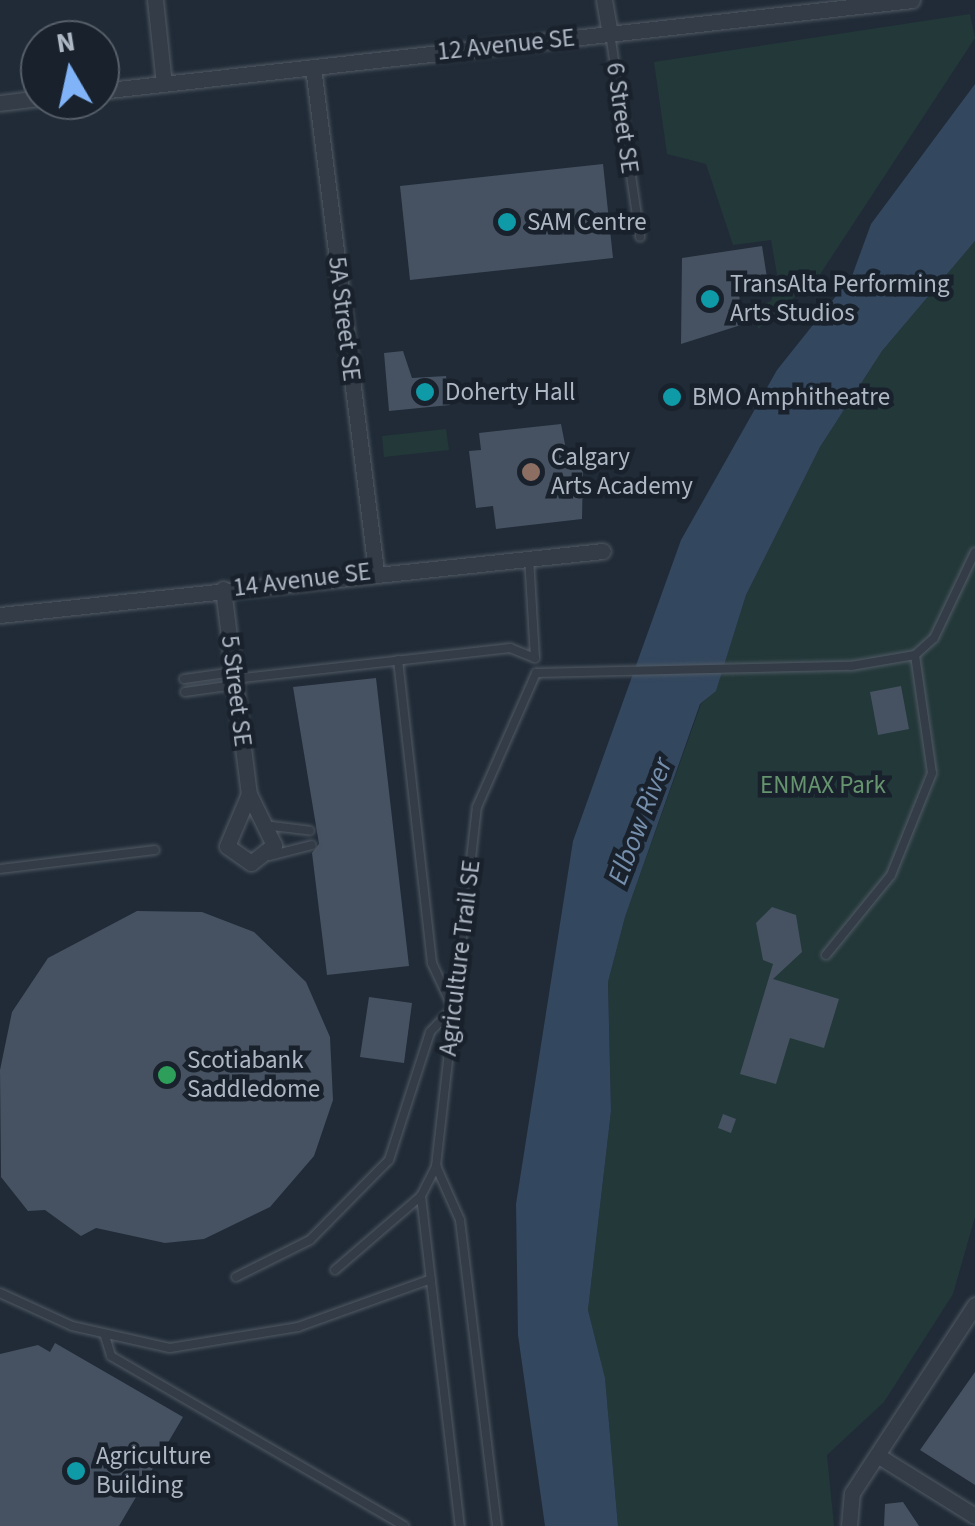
<!DOCTYPE html>
<html>
<head>
<meta charset="utf-8">
<style>
  body { margin:0 }
  #map { position:relative; width:975px; height:1526px; overflow:hidden; background:#202b37; font-family:"Source Sans 3",sans-serif }
  div>[style] { position:absolute }
  [style*='--x'] { left:calc(var(--x)*1px); top:calc(var(--y)*1px); width:calc(var(--w)*1px); rotate:calc(var(--a)*1deg) }
  .green>* { inset:0; background:#233839 }
  .water>* { inset:0; background:#33475e }
  .building>* { inset:0; background:#465261 }
  .roads { filter:drop-shadow(0 0 2px #515a65) drop-shadow(0 0 2px #515a65) }
  .service>* { height:8px; margin:-4px; padding:0 4px; transform-origin:4px; border-radius:4px; background:#343d47 }
  .minor>* { height:15px; margin:-7.5px; padding:0 7.5px; transform-origin:7.5px; border-radius:7.5px; background:#343d47 }
  .dots>* { width:28px; height:28px; translate:-50% -50%; box-sizing:border-box; border:5px solid #19222c; border-radius:50% }
  span { translate:-50% -50%; white-space:nowrap; text-align:center; line-height:1.15; -webkit-text-stroke:9px #19222c; paint-order:stroke }
  .street-label { font-size:25px; color:#aeb7c4 }
  .poi-label { font-size:25px; color:#aeb7c4 }
  .left { translate:0 -50%; text-align:left }
  .park-label { font-size:25px; color:#66946f }
  .water-label { font-size:28px; color:#758fac; font-style:italic }
  .north { position:absolute; left:20px; top:20px; width:100px; height:100px; box-sizing:border-box; background:#19222c; border:2px solid #555e69; border-radius:50%; rotate:351deg; font-size:28px; font-weight:700; line-height:40px; text-align:center; color:#aeb7c4 }
  .north::after { content:''; display:block; margin:auto; width:35px; height:45px; background:#80b3f7; clip-path:polygon(50% 0,100% 100%,50% 72%,0 100%) }
</style>
</head>
<body>
<div id="map">
  <div class="green">
    <div style="clip-path:polygon(970px 14px,975px 38px,819px 276px,758px 329px,756px 308px,771px 301px,778px 280px,771px 240px,733px 245px,706px 164px,667px 154px,654px 62px)"></div>
    <div style="clip-path:polygon(975px 241px,975px 1217px,953px 1294px,884px 1402px,827px 1455px,834px 1526px,618px 1526px,605px 1379px,588px 1310px,611px 1111px,608px 982px,625px 917px,701px 704px,716px 690px,746px 595px,820px 447px,882px 351px)"></div>
    <div style="clip-path:polygon(446px 429px,449px 450px,384px 457px,382px 436px)"></div>
  </div>
  <div class="water">
    <div style="clip-path:polygon(975px 84px,975px 241px,882px 351px,820px 447px,746px 595px,716px 691px,700px 704px,625px 917px,608px 982px,611px 1111px,588px 1310px,605px 1378px,618px 1526px,545px 1526px,518px 1335px,516px 1204px,573px 841px,681px 540px,777px 370px,852px 276px,871px 224px)"></div>
  </div>
  <div class="building">
    <div style="clip-path:polygon(603px 164px,613px 258px,410px 280px,400px 186px)"></div>
    <div style="clip-path:polygon(762px 246px,768px 284px,739px 289px,741px 325px,681px 344px,682px 258px)"></div>
    <div style="clip-path:polygon(403px 351px,412px 378px,446px 376px,450px 405px,389px 411px,384px 353px)"></div>
    <div style="clip-path:polygon(561px 424px,570px 470px,583px 469px,582px 519px,496px 529px,493px 506px,476px 508px,469px 451px,481px 450px,479px 433px)"></div>
    <div style="clip-path:polygon(376px 678px,409px 966px,327px 975px,312px 853px,319px 844px,293px 687px)"></div>
    <div style="clip-path:polygon(901px 686px,909px 729px,878px 735px,870px 692px)"></div>
    <div style="clip-path:polygon(772px 907px,796px 915px,802px 952px,773px 979px,839px 999px,824px 1048px,790px 1038px,776px 1084px,740px 1074px,773px 964px,763px 960px,756px 923px)"></div>
    <div style="clip-path:polygon(137px 911px,202px 912px,254px 932px,306px 982px,330px 1037px,333px 1100px,314px 1156px,270px 1207px,204px 1239px,165px 1243px,96px 1228px,81px 1236px,45px 1210px,28px 1211px,1px 1177px,0 1070px,12px 1012px,48px 958px)"></div>
    <div style="clip-path:polygon(369px 997px,412px 1003px,404px 1063px,360px 1057px)"></div>
    <div style="clip-path:polygon(723px 1114px,736px 1119px,731px 1133px,718px 1128px)"></div>
    <div style="clip-path:polygon(55px 1343px,183px 1417px,119px 1526px,0 1526px,0 1354px,38px 1345px,50px 1352px)"></div>
    <div style="clip-path:polygon(975px 1372px,975px 1485px,920px 1450px)"></div>
    <div style="clip-path:polygon(903px 1502px,919px 1526px,884px 1526px,885px 1504px)"></div>
  </div>
  <div class="roads">
    <div class="service">
      <div style="--x:610;--y:33;--w:206;--a:81.6"></div>
      <div style="--x:529;--y:557;--w:101;--a:86.6"></div>
      <div style="--x:184;--y:679;--w:49;--a:-8.1"></div>
      <div style="--x:234;--y:679;--w:278;--a:-6.4"></div>
      <div style="--x:510;--y:648;--w:27;--a:22"></div>
      <div style="--x:185;--y:692;--w:50;--a:-8"></div>
      <div style="--x:272;--y:826;--w:38;--a:7"></div>
      <div style="--x:269;--y:856;--w:44;--a:-14.3"></div>
      <div style="--x:0;--y:869;--w:156;--a:-7"></div>
      <div style="--x:826;--y:955;--w:103;--a:-50.9"></div>
      <div style="--x:891;--y:875;--w:110;--a:-68.1"></div>
      <div style="--x:932;--y:773;--w:119;--a:-98.2"></div>
      <div style="--x:436;--y:1166;--w:59;--a:66"></div>
      <div style="--x:460;--y:1220;--w:308;--a:83.1"></div>
      <div style="--x:421;--y:1196;--w:332;--a:83.3"></div>
      <div style="--x:335;--y:1270;--w:113;--a:-40.7"></div>
      <div style="--x:421;--y:1196;--w:34;--a:-63"></div>
      <div style="--x:436;--y:1166;--w:361;--a:-83.5"></div>
      <div style="--x:477;--y:807;--w:146;--a:-66.2"></div>
      <div style="--x:536;--y:673;--w:315;--a:-1.3"></div>
      <div style="--x:851;--y:666;--w:65;--a:-9.8"></div>
      <div style="--x:915;--y:655;--w:25;--a:-42"></div>
      <div style="--x:934;--y:638;--w:95;--a:-64.5"></div>
      <div style="--x:236;--y:1277;--w:83;--a:-26.6"></div>
      <div style="--x:310;--y:1240;--w:112;--a:-45.4"></div>
      <div style="--x:389;--y:1160;--w:134;--a:-72.2"></div>
      <div style="--x:430;--y:1032;--w:33;--a:-46"></div>
      <div style="--x:453;--y:1008;--w:50;--a:-115"></div>
      <div style="--x:432;--y:963;--w:305;--a:-96.4"></div>
      <div style="--x:0;--y:1293;--w:79;--a:24.6"></div>
      <div style="--x:72;--y:1326;--w:100;--a:12.7"></div>
      <div style="--x:170;--y:1348;--w:130;--a:-9.3"></div>
      <div style="--x:298;--y:1327;--w:141;--a:-19.8"></div>
      <div style="--x:105;--y:1336;--w:21;--a:73"></div>
      <div style="--x:111;--y:1356;--w:339;--a:30.1"></div>
    </div>
    <div class="minor">
      <div style="--x:155;--y:0;--w:84;--a:83.9"></div>
      <div style="--x:604;--y:0;--w:34;--a:80"></div>
      <div style="--x:313;--y:67;--w:508;--a:82.87"></div>
      <div style="--x:100;--y:91;--w:817;--a:-6.39"></div>
      <div style="--x:0;--y:103;--w:40;--a:-7.1"></div>
      <div style="--x:223;--y:589;--w:207;--a:82.8"></div>
      <div style="--x:249;--y:794;--w:57;--a:63.9"></div>
      <div style="--x:274;--y:845;--w:29;--a:142"></div>
      <div style="--x:251;--y:863;--w:29;--a:-145"></div>
      <div style="--x:227;--y:846;--w:56;--a:-67.1"></div>
      <div style="--x:0;--y:615;--w:606;--a:-6.06"></div>
      <div style="--x:877;--y:1455;--w:115;--a:31.9"></div>
      <div style="--x:849;--y:1526;--w:33;--a:-85"></div>
      <div style="--x:852;--y:1493;--w:225;--a:-56.8"></div>
    </div>
  </div>
  <div class="dots">
    <div style="left:507px;top:222px;background:#0f9aa8"></div>
    <div style="left:710px;top:299px;background:#0f9aa8"></div>
    <div style="left:425px;top:392px;background:#0f9aa8"></div>
    <div style="left:672px;top:397px;background:#0f9aa8"></div>
    <div style="left:531px;top:472px;background:#8d6e63"></div>
    <div style="left:167px;top:1075px;background:#2e9e5b"></div>
    <div style="left:76px;top:1471px;background:#0f9aa8"></div>
  </div>
  <div class="street-label">
    <span style="left:506px;top:45px;rotate:-6deg">12 Avenue SE</span>
    <span style="left:622px;top:118px;rotate:82deg">6 Street SE</span>
    <span style="left:344px;top:319px;rotate:83deg">5A Street SE</span>
    <span style="left:302px;top:580px;rotate:-7deg">14 Avenue SE</span>
    <span style="left:236px;top:691px;rotate:83deg">5 Street SE</span>
    <span style="left:460px;top:958px;rotate:-83deg">Agriculture Trail SE</span>
  </div>
  <div class="poi-label">
    <span class="left" style="left:527px;top:222px">SAM Centre</span>
    <span class="left" style="left:730px;top:299px">TransAlta Performing<br>Arts Studios</span>
    <span class="left" style="left:445px;top:392px">Doherty Hall</span>
    <span class="left" style="left:692px;top:397px">BMO Amphitheatre</span>
    <span class="left" style="left:551px;top:472px">Calgary<br>Arts Academy</span>
    <span class="left" style="left:187px;top:1075px">Scotiabank<br>Saddledome</span>
    <span class="left" style="left:96px;top:1471px">Agriculture<br>Building</span>
  </div>
  <div class="park-label">
    <span style="left:823px;top:785px">ENMAX Park</span>
  </div>
  <div class="water-label">
    <span style="left:640px;top:821px;rotate:-69deg">Elbow River</span>
  </div>
  <div class="north">N</div>
</div>
</body>
</html>
